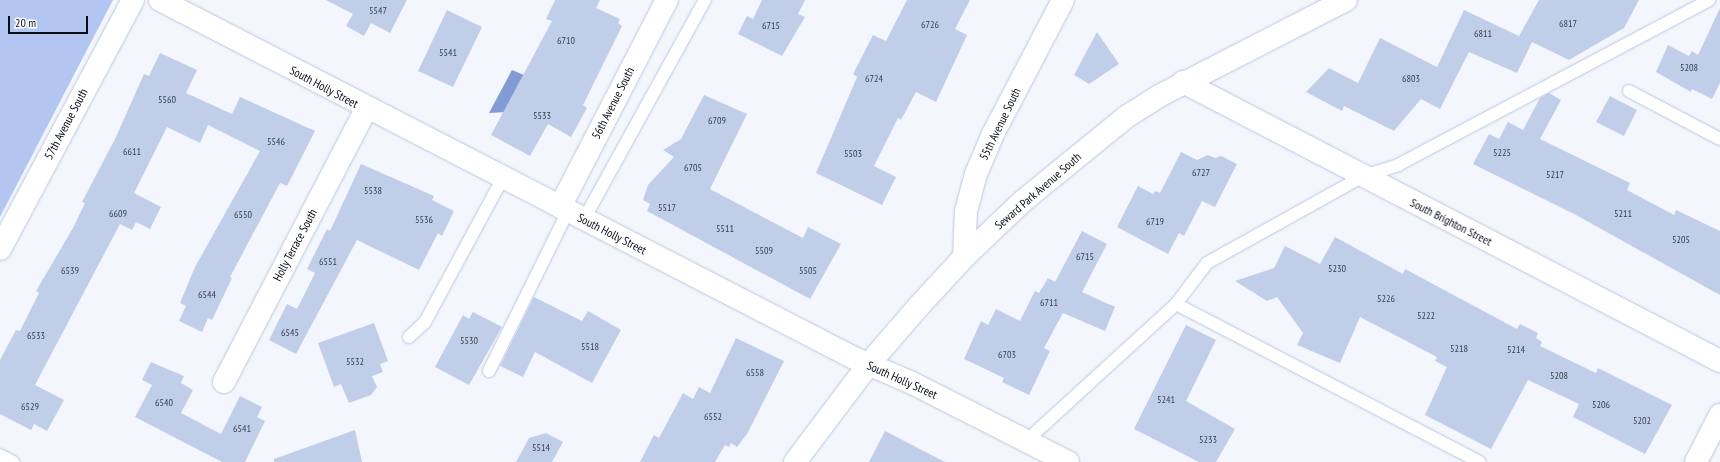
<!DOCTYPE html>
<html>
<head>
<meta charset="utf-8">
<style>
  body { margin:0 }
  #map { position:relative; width:1720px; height:462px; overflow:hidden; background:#f3f6fc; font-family:"PT Sans Narrow",sans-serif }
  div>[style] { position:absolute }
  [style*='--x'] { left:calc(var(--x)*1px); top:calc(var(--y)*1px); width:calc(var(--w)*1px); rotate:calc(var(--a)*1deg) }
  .green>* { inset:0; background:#b3c6f2 }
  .water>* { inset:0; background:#829bd5 }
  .building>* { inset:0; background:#c1ceea }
  .roads { filter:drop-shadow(0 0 1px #bac6e2) drop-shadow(0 0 1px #bac6e2) }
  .lane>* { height:12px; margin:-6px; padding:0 6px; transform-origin:6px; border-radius:6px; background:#fff }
  .street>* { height:22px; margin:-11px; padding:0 11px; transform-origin:11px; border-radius:11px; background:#fff }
  .secondary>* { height:22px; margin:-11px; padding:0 11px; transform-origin:11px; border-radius:11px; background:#fff }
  span { translate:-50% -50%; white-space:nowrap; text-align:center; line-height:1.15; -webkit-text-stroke:3px #fff; paint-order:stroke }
  .number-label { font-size:10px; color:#373d4b }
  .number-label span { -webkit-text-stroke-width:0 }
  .street-label { font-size:12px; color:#090d16 }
  .scale { position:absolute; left:8px; top:16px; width:80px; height:18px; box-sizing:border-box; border:2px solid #090d16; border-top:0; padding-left:5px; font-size:12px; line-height:14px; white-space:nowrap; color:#090d16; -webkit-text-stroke:3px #fff; paint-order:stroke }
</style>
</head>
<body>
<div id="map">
  <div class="green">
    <div style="clip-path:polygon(0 0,113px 0,0 217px)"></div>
  </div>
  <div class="water">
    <div style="clip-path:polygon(512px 70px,524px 75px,507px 112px,489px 113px)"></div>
  </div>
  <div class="building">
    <div style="clip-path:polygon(326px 0,407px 0,390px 33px,371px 23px,364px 36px,346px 26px,353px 14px)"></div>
    <div style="clip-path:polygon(555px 0,600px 0,596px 8px,620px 19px,618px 23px,622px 26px,583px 105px,587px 108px,571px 137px,548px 124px,530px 156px,491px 135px,552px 21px,546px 19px)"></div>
    <div style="clip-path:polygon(762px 0,805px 0,798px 14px,805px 17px,782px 56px,738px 34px,747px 16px,753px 19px)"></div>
    <div style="clip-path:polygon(907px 0,970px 0,955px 29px,967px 35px,936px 102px,916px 92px,901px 120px,898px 118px,874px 166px,896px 177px,882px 205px,816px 173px,857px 77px,853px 74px,873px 35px,886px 41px)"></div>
    <div style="clip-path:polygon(1539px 0,1639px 0,1624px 28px,1569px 60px,1532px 42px,1517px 73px,1469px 52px,1440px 109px,1421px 99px,1394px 131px,1344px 106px,1342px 111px,1306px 92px,1329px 68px,1358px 83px,1380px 38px,1437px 67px,1464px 10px,1519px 36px)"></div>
    <div style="clip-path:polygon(1720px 8px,1720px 83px,1712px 99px,1692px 89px,1691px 92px,1656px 72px,1668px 45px,1689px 56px,1692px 51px,1698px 55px)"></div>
    <div style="clip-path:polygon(447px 10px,482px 27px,453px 87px,418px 71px)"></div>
    <div style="clip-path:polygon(1097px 32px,1119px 64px,1089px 84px,1074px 75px)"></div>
    <div style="clip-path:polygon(160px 53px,197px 70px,186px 93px,232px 114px,240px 97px,315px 131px,287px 186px,280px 183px,230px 277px,232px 278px,212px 320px,208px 318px,202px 332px,179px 321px,186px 306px,180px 303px,195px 267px,260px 151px,208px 125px,200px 143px,167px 127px,134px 193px,161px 207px,150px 229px,136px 222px,132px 230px,120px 224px,35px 385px,64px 400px,47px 431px,34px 424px,31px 430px,0 414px,0 360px,16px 330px,20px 331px,39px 293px,36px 291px,73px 228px,85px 203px,82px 202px,115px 139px,144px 74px,149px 76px)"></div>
    <div style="clip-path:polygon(1549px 93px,1561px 100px,1540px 139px,1630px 183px,1627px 190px,1674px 215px,1676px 210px,1720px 231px,1720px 295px,1576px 215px,1473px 164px,1489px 134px,1499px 139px,1508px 122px,1523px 130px,1540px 98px)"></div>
    <div style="clip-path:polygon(704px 95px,747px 114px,710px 189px,803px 238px,808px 227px,841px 244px,810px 299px,647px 211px,650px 204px,643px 200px,648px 185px,674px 157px,663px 150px,681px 139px)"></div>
    <div style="clip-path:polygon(1610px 96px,1637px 110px,1624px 136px,1596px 122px)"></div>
    <div style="clip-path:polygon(1181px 152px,1197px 160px,1208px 155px,1215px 158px,1221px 156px,1237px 164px,1215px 207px,1202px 201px,1184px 236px,1179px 233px,1168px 254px,1117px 227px,1138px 186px,1153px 194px,1155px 191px,1160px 193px)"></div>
    <div style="clip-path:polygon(361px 164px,434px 196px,432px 200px,454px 211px,442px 236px,438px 233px,419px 270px,357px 240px,296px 354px,269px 340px,287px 304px,297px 309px,315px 273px,307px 269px,327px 229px,330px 231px)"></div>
    <div style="clip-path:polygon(1082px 231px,1107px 244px,1082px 292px,1115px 307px,1105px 331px,1063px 313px,1044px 348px,1050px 351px,1029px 395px,1002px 382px,1004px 378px,964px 359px,981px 321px,988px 325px,996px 309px,1020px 321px,1035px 291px,1039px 293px,1048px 278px,1055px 282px)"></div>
    <div style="clip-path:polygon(1335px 237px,1403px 274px,1405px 269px,1517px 329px,1520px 324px,1538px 333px,1536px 338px,1542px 342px,1540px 346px,1596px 373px,1598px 368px,1672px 405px,1645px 454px,1573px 417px,1579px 404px,1528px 380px,1491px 449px,1425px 415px,1447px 367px,1435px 361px,1437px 357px,1360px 317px,1340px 363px,1297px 345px,1303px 333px,1277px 297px,1267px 301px,1235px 281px,1274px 268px,1285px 246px,1320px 264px)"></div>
    <div style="clip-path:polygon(534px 297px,582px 321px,588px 311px,621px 330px,592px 383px,535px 352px,523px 377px,500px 366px)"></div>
    <div style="clip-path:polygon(473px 312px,502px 327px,469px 385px,435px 367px,463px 315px,469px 319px)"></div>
    <div style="clip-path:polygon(374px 323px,388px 361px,380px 364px,383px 372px,372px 376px,377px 387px,371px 395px,349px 403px,341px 384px,334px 387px,318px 343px)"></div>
    <div style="clip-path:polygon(1186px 325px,1216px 340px,1186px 401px,1235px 429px,1216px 462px,1199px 462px,1134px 429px)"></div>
    <div style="clip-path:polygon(736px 338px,784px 361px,747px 434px,737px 447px,731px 443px,729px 447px,725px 445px,715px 462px,640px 462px,654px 435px,659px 438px,683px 393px,693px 399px,699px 387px,710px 393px)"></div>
    <div style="clip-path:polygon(151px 362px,184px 376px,181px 383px,193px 390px,181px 413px,221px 434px,240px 396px,262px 407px,257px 417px,265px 421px,245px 462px,222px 462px,135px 417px,152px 385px,142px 380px)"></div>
    <div style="clip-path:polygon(355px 430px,362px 462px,274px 462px,274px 459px)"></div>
    <div style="clip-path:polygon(885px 431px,945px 462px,869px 462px)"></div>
    <div style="clip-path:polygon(546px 433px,563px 442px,552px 462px,516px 462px,529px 438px)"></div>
  </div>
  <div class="roads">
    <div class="lane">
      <div style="--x:1629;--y:91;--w:103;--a:27.8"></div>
      <div style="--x:584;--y:219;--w:250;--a:-61.1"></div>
      <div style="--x:1176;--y:304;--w:342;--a:27.5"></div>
      <div style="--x:409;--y:337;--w:22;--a:-43"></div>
      <div style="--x:425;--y:322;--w:164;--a:-61.6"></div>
      <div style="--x:489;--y:371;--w:178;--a:-63.7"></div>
      <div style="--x:1026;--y:441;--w:203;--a:-42.4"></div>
      <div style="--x:1176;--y:304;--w:51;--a:-52.9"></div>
      <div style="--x:1207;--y:263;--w:179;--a:-29.1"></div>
      <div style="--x:1363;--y:176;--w:37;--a:-17"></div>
      <div style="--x:1398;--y:165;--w:352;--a:-27.9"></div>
      <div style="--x:0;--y:455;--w:15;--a:28"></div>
    </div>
    <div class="street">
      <div style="--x:160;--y:0;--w:781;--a:27.29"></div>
      <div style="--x:854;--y:358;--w:63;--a:23.3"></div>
      <div style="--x:912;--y:383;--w:175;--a:26.9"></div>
      <div style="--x:1183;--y:82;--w:605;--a:27.45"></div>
      <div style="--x:560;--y:207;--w:233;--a:-62.7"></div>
      <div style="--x:0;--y:249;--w:282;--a:-61.9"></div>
      <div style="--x:964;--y:257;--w:46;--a:-87.5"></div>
      <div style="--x:966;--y:211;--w:38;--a:-75"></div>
      <div style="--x:976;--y:174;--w:43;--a:-67"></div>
      <div style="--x:993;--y:134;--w:151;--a:-62.4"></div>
      <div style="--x:224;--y:382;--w:308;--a:-62.5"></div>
      <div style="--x:1696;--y:462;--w:53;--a:-62.9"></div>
    </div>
    <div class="secondary">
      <div style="--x:795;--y:462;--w:121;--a:-53"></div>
      <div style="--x:868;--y:365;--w:78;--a:-49.2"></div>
      <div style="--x:919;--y:306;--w:67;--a:-47.4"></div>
      <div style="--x:964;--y:257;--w:81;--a:-43.5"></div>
      <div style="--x:1023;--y:201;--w:133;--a:-39.2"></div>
      <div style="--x:1126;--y:117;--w:41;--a:-32.2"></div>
      <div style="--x:1161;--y:95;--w:208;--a:-27.2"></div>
    </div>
  </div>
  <div class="number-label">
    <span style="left:378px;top:11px">5547</span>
    <span style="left:1568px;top:24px">6817</span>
    <span style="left:930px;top:25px">6726</span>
    <span style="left:771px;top:26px">6715</span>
    <span style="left:1483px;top:34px">6811</span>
    <span style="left:566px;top:41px">6710</span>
    <span style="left:448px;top:53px">5541</span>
    <span style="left:1689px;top:68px">5208</span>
    <span style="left:874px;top:79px">6724</span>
    <span style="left:1411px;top:79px">6803</span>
    <span style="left:167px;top:100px">5560</span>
    <span style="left:542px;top:116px">5533</span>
    <span style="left:717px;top:121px">6709</span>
    <span style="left:276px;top:142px">5546</span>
    <span style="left:132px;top:152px">6611</span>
    <span style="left:1502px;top:153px">5225</span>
    <span style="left:853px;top:154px">5503</span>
    <span style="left:693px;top:168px">6705</span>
    <span style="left:1201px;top:173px">6727</span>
    <span style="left:1555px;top:175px">5217</span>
    <span style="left:373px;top:191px">5538</span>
    <span style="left:667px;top:208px">5517</span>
    <span style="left:118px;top:214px">6609</span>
    <span style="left:1623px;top:214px">5211</span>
    <span style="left:243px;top:215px">6550</span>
    <span style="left:424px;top:220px">5536</span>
    <span style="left:1155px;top:222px">6719</span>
    <span style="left:725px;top:229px">5511</span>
    <span style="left:1681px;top:240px">5205</span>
    <span style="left:764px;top:251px">5509</span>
    <span style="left:1085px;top:257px">6715</span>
    <span style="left:328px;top:262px">6551</span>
    <span style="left:1337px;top:269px">5230</span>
    <span style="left:70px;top:271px">6539</span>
    <span style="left:808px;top:271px">5505</span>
    <span style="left:207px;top:295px">6544</span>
    <span style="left:1386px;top:299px">5226</span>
    <span style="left:1049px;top:303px">6711</span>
    <span style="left:1426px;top:316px">5222</span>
    <span style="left:290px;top:333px">6545</span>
    <span style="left:36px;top:336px">6533</span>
    <span style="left:469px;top:341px">5530</span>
    <span style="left:590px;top:347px">5518</span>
    <span style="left:1459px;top:349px">5218</span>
    <span style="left:1516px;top:350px">5214</span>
    <span style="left:1007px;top:355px">6703</span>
    <span style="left:355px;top:362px">5532</span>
    <span style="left:755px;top:373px">6558</span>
    <span style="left:1559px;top:376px">5208</span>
    <span style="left:1166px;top:400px">5241</span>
    <span style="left:164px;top:403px">6540</span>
    <span style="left:1601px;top:405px">5206</span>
    <span style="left:30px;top:407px">6529</span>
    <span style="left:713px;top:417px">6552</span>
    <span style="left:1642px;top:421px">5202</span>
    <span style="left:242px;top:429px">6541</span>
    <span style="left:1208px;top:440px">5233</span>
    <span style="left:541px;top:448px">5514</span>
  </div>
  <div class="street-label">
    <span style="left:324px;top:87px;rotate:28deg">South Holly Street</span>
    <span style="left:613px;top:103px;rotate:-63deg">56th Avenue South</span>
    <span style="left:66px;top:124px;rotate:-62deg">57th Avenue South</span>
    <span style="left:1000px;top:124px;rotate:-64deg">55th Avenue South</span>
    <span style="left:1038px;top:191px;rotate:-41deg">Seward Park Avenue South</span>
    <span style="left:1451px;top:222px;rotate:27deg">South Brighton Street</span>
    <span style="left:612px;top:234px;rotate:27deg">South Holly Street</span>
    <span style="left:295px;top:245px;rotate:-62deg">Holly Terrace South</span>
    <span style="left:902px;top:380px;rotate:24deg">South Holly Street</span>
  </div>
  <div class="scale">20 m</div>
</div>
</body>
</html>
